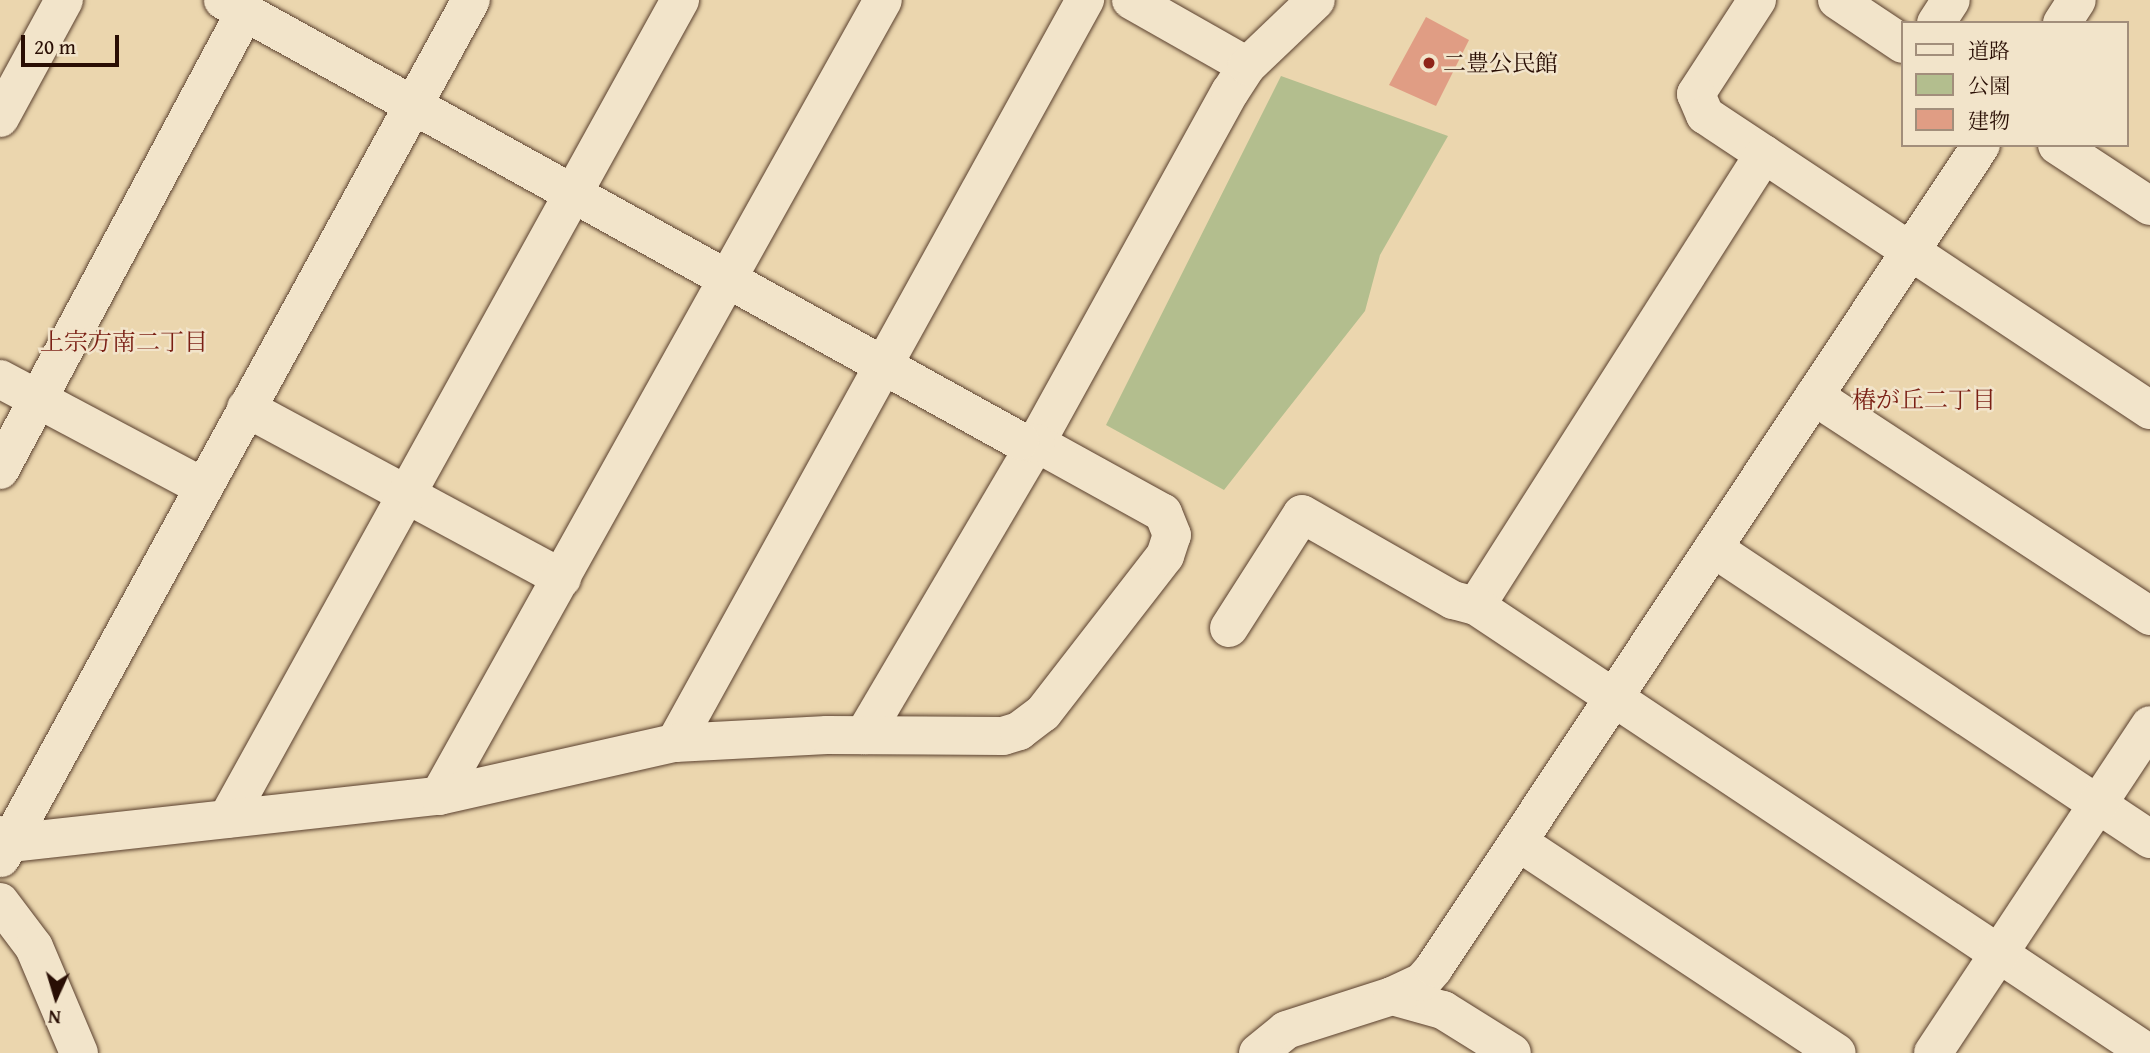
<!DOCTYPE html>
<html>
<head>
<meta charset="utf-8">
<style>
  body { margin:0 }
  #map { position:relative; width:2150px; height:1053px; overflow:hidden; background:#ebd6ae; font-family:"Gentium Book Plus","Noto Serif JP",serif }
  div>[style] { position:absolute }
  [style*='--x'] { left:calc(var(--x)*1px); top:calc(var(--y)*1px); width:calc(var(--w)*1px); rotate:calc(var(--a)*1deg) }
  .green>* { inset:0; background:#b3be8e }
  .building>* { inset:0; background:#e09d84 }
  .roads { filter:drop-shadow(0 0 2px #5a402e) drop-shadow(0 0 2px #5a402e) }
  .minor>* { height:38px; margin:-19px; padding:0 19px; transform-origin:19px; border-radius:19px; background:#f2e4ca }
  .dots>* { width:19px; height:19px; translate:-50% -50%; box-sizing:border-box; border:4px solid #f2e4ca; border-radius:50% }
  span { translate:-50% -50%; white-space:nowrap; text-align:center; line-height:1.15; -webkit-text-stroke:5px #f2e4ca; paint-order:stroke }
  .poi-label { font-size:23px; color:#290e04 }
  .left { translate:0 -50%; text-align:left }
  .neighbourhood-label { font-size:24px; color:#7a1f14 }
  .legend { position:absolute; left:1901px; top:21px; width:228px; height:126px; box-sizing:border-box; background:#f2e4ca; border:2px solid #a28e7b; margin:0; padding:9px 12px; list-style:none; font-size:21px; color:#290e04 }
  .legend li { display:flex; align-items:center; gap:14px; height:35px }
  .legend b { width:35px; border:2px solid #a28e7b }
  .north { position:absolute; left:21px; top:962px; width:70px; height:70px; -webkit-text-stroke:5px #f2e4ca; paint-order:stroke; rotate:184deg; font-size:19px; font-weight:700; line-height:28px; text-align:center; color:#290e04 }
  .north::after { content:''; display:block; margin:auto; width:24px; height:32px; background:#290e04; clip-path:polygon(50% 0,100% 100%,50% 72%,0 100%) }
  .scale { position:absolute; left:21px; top:35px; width:98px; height:32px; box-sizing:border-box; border:4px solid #290e04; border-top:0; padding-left:9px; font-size:21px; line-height:24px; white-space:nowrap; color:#290e04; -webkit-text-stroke:5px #f2e4ca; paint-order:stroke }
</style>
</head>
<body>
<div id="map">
  <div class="green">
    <div style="clip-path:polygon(1281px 76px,1448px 136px,1380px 255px,1365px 311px,1224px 490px,1106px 425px)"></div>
  </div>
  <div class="building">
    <div style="clip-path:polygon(1426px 17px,1469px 40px,1436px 106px,1389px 85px)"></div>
  </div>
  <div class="roads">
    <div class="minor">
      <div style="--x:1131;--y:0;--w:133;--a:29.6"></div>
      <div style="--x:1757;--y:0;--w:112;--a:123"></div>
      <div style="--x:1696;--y:94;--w:23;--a:67"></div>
      <div style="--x:1705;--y:115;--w:534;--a:33.54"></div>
      <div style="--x:1837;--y:0;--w:79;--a:33.7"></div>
      <div style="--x:1936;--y:23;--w:27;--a:-57"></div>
      <div style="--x:2062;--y:23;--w:27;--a:-57"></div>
      <div style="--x:0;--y:118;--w:134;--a:-61.5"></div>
      <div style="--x:2057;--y:145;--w:111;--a:33.3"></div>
      <div style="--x:0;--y:379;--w:230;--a:28"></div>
      <div style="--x:1814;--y:396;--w:402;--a:33.2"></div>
      <div style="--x:246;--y:408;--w:359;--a:28.3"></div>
      <div style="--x:0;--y:470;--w:519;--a:-61.86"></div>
      <div style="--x:1713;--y:548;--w:525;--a:33.66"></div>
      <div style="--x:1476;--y:606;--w:536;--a:-57.5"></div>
      <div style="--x:1229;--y:628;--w:135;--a:-57.4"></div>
      <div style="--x:1302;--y:514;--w:174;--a:29.7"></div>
      <div style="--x:1453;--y:600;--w:24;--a:15"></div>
      <div style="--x:1476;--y:606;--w:807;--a:33.63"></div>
      <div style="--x:864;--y:735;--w:339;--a:-59.5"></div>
      <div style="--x:1036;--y:443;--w:401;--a:-61.1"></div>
      <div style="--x:1230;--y:92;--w:31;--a:-57"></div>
      <div style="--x:1247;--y:66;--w:95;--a:-43.7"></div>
      <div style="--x:675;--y:743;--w:849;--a:-61.11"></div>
      <div style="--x:439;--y:796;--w:911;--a:-60.85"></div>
      <div style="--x:227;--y:819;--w:936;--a:-61.05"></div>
      <div style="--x:0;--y:835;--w:13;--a:39"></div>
      <div style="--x:10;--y:843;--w:432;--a:-6.3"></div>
      <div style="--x:439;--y:796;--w:242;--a:-12.7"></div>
      <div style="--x:675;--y:743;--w:152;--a:-3"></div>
      <div style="--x:827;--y:735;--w:176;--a:0.3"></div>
      <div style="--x:1003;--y:736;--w:17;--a:-17"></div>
      <div style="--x:1019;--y:731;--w:30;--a:-37"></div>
      <div style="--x:1043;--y:713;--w:199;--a:-52.2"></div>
      <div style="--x:1165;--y:556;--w:22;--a:-72"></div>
      <div style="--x:1172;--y:535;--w:24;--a:-112"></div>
      <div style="--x:1163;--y:513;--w:145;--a:-151.1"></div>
      <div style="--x:1036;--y:443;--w:16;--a:-173"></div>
      <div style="--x:1020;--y:441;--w:911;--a:-151.04"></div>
      <div style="--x:1518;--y:842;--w:382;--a:33.5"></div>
      <div style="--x:1;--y:858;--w:978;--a:-61.29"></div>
      <div style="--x:0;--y:902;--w:56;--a:52.9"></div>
      <div style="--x:34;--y:947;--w:115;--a:67"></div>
      <div style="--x:1392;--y:996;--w:53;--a:15.4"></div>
      <div style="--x:1443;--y:1010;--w:81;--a:31.9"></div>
      <div style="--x:1258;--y:1053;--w:36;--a:-39"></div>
      <div style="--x:1286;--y:1030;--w:111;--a:-17.8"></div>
      <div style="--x:1392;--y:996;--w:33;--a:-25"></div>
      <div style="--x:1422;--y:982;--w:18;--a:-49"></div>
      <div style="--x:1434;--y:968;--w:988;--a:-56.39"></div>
      <div style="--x:1933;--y:1053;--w:393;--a:-56.5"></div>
    </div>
  </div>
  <div class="dots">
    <div style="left:1429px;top:63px;background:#8f2418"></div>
  </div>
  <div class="poi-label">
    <span class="left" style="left:1443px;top:63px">二豊公民館</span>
  </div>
  <div class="neighbourhood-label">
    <span style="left:124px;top:342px">上宗方南二丁目</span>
    <span style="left:1924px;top:400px">椿が丘二丁目</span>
  </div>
  <ul class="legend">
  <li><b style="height:9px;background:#f2e4ca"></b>道路</li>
  <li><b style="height:19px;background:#b3be8e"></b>公園</li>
  <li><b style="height:19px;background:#e09d84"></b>建物</li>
  </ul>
  <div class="north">N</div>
  <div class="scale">20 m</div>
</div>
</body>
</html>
